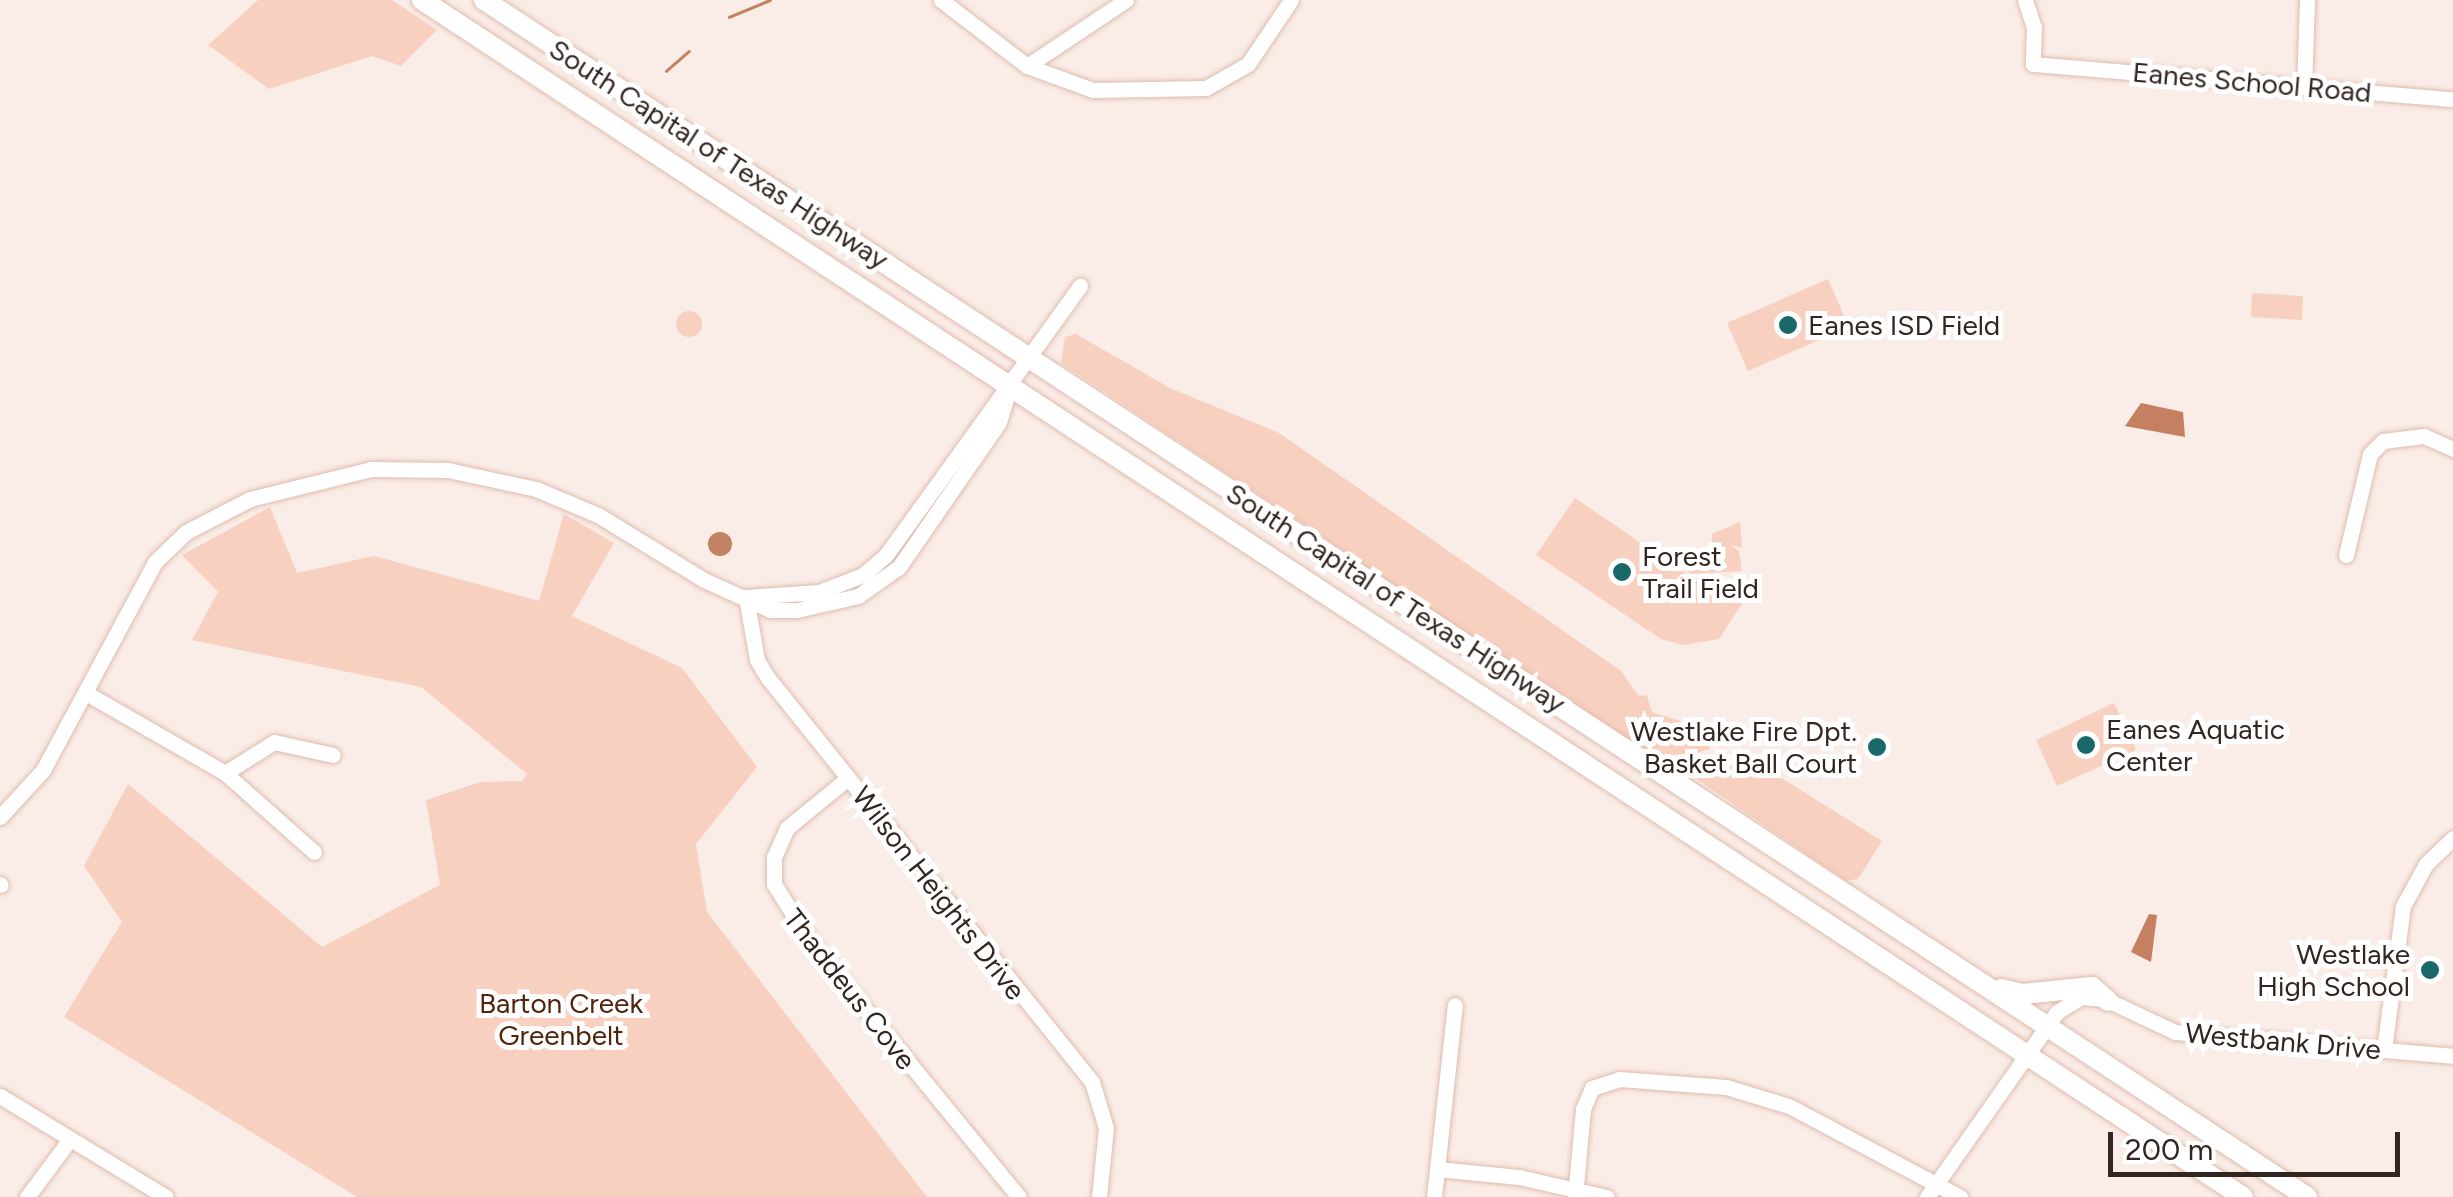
<!DOCTYPE html>
<html>
<head>
<meta charset="utf-8">
<style>
  body { margin:0 }
  #map { position:relative; width:2453px; height:1197px; overflow:hidden; background:#faece6; font-family:Figtree,sans-serif }
  div>[style] { position:absolute }
  [style*='--x'] { left:calc(var(--x)*1px); top:calc(var(--y)*1px); width:calc(var(--w)*1px); rotate:calc(var(--a)*1deg) }
  .green>* { inset:0; background:#f8d0bf }
  .round { border-radius:50% }
  .water>* { inset:0; background:#c57f61 }
  .stream>* { height:2.5px; margin:-1.25px; padding:0 1.25px; transform-origin:1.25px; border-radius:1.25px; background:#c57f61 }
  .roads { filter:drop-shadow(0 0 2px #debcad) drop-shadow(0 0 2px #debcad) }
  .minor>* { height:15px; margin:-7.5px; padding:0 7.5px; transform-origin:7.5px; border-radius:7.5px; background:#fff }
  .highway>* { height:20px; margin:-10px; padding:0 10px; transform-origin:10px; border-radius:10px; background:#fff }
  .dots>* { width:28px; height:28px; translate:-50% -50%; box-sizing:border-box; border:5px solid #fff; border-radius:50% }
  span { translate:-50% -50%; white-space:nowrap; text-align:center; line-height:1.15; -webkit-text-stroke:10px #fff; paint-order:stroke }
  .street-label { font-size:28px; color:#332621 }
  .poi-label { font-size:28px; color:#332621 }
  .left { translate:0 -50%; text-align:left }
  .right { translate:-100% -50%; text-align:right }
  .park-label { font-size:28px; color:#51230d }
  .scale { position:absolute; left:2108px; top:1132px; width:292px; height:45px; box-sizing:border-box; border:5px solid #332621; border-top:0; padding-left:12px; font-size:30px; line-height:35px; white-space:nowrap; color:#332621; -webkit-text-stroke:8px #fff; paint-order:stroke }
</style>
</head>
<body>
<div id="map">
  <div class="green">
    <div style="clip-path:polygon(258px 0,392px 0,437px 30px,401px 66px,372px 56px,269px 89px,208px 45px)"></div>
    <div style="clip-path:polygon(1828px 279px,1849px 327px,1748px 371px,1727px 323px)"></div>
    <div style="clip-path:polygon(2252px 293px,2303px 296px,2302px 320px,2251px 317px)"></div>
    <div class="round" style="left:676px;top:311px;width:26px;height:26px"></div>
    <div style="clip-path:polygon(1076px 334px,1170px 388px,1279px 433px,1621px 671px,1638px 695px,1647px 696px,1652px 712px,1684px 722px,1711px 748px,1665px 765px,1061px 363px,1065px 337px)"></div>
    <div style="clip-path:polygon(1575px 498px,1707px 588px,1719px 581px,1745px 599px,1719px 639px,1684px 645px,1661px 639px,1536px 555px)"></div>
    <div style="clip-path:polygon(270px 507px,297px 573px,374px 556px,539px 601px,564px 514px,614px 543px,572px 616px,682px 668px,757px 767px,696px 844px,707px 912px,927px 1197px,357px 1197px,64px 1017px,122px 922px,84px 866px,128px 784px,322px 947px,440px 885px,426px 800px,480px 782px,522px 781px,527px 774px,421px 687px,192px 640px,218px 592px,182px 555px)"></div>
    <div style="clip-path:polygon(1740px 522px,1742px 548px,1731px 545px,1739px 551px,1742px 571px,1690px 574px,1684px 567px,1696px 562px,1697px 550px,1725px 546px,1712px 546px,1712px 534px)"></div>
    <div style="clip-path:polygon(2114px 703px,2136px 750px,2057px 786px,2036px 740px)"></div>
    <div style="clip-path:polygon(1697px 760px,1761px 765px,1882px 841px,1858px 879px,1846px 881px,1688px 773px)"></div>
  </div>
  <div class="water">
    <div style="clip-path:polygon(2141px 403px,2183px 412px,2185px 437px,2125px 426px)"></div>
    <div class="round" style="left:708px;top:532px;width:24px;height:24px"></div>
    <div style="clip-path:polygon(2149px 914px,2157px 915px,2151px 962px,2131px 952px)"></div>
  </div>
  <div class="stream">
    <div style="--x:729;--y:17;--w:44;--a:-22.5"></div>
    <div style="--x:666;--y:71;--w:30;--a:-41"></div>
  </div>
  <div class="roads">
    <div class="minor">
      <div style="--x:941;--y:0;--w:108;--a:37.5"></div>
      <div style="--x:1126;--y:0;--w:119;--a:146.3"></div>
      <div style="--x:1027;--y:66;--w:70;--a:20"></div>
      <div style="--x:1093;--y:90;--w:113;--a:-1"></div>
      <div style="--x:1206;--y:88;--w:48;--a:-29.7"></div>
      <div style="--x:1248;--y:64;--w:77;--a:-56.1"></div>
      <div style="--x:2025;--y:0;--w:28;--a:72"></div>
      <div style="--x:2034;--y:27;--w:37;--a:92"></div>
      <div style="--x:2033;--y:64;--w:421;--a:4.8"></div>
      <div style="--x:2304;--y:87;--w:87;--a:-88"></div>
      <div style="--x:2346;--y:555;--w:104;--a:-76.6"></div>
      <div style="--x:2370;--y:454;--w:18;--a:-45"></div>
      <div style="--x:2383;--y:441;--w:41;--a:-7"></div>
      <div style="--x:2424;--y:436;--w:32;--a:24"></div>
      <div style="--x:746;--y:597;--w:64;--a:80.1"></div>
      <div style="--x:757;--y:660;--w:21;--a:59"></div>
      <div style="--x:768;--y:678;--w:518;--a:51.27"></div>
      <div style="--x:1092;--y:1082;--w:48;--a:73.1"></div>
      <div style="--x:1106;--y:1128;--w:69;--a:95.8"></div>
      <div style="--x:746;--y:597;--w:73;--a:-3.9"></div>
      <div style="--x:819;--y:592;--w:47;--a:-21.1"></div>
      <div style="--x:863;--y:575;--w:30;--a:-41"></div>
      <div style="--x:886;--y:555;--w:332;--a:-54.2"></div>
      <div style="--x:86;--y:693;--w:160;--a:29.9"></div>
      <div style="--x:225;--y:773;--w:119;--a:41.6"></div>
      <div style="--x:225;--y:773;--w:58;--a:-32.3"></div>
      <div style="--x:274;--y:742;--w:60;--a:12.4"></div>
      <div style="--x:848;--y:778;--w:79;--a:140.7"></div>
      <div style="--x:787;--y:828;--w:32;--a:114"></div>
      <div style="--x:774;--y:857;--w:27;--a:90"></div>
      <div style="--x:774;--y:884;--w:70;--a:57.9"></div>
      <div style="--x:811;--y:943;--w:328;--a:50.7"></div>
      <div style="--x:0;--y:817;--w:64;--a:-47.5"></div>
      <div style="--x:43;--y:770;--w:236;--a:-61.7"></div>
      <div style="--x:155;--y:562;--w:43;--a:-44.1"></div>
      <div style="--x:186;--y:532;--w:72;--a:-27.3"></div>
      <div style="--x:250;--y:499;--w:125;--a:-13.9"></div>
      <div style="--x:371;--y:469;--w:77;--a:0.7"></div>
      <div style="--x:448;--y:470;--w:90;--a:12.2"></div>
      <div style="--x:536;--y:489;--w:67;--a:22.8"></div>
      <div style="--x:598;--y:515;--w:124;--a:31.5"></div>
      <div style="--x:704;--y:580;--w:72;--a:24.4"></div>
      <div style="--x:770;--y:610;--w:27;--a:0"></div>
      <div style="--x:797;--y:610;--w:63;--a:-12.9"></div>
      <div style="--x:858;--y:596;--w:50;--a:-35.3"></div>
      <div style="--x:899;--y:567;--w:176;--a:-55.4"></div>
      <div style="--x:999;--y:422;--w:38;--a:-73"></div>
      <div style="--x:0;--y:884;--w:1;--a:45"></div>
      <div style="--x:2384;--y:1050;--w:145;--a:-82.5"></div>
      <div style="--x:2403;--y:906;--w:48;--a:-61.3"></div>
      <div style="--x:2426;--y:864;--w:37;--a:-44"></div>
      <div style="--x:0;--y:1096;--w:194;--a:31.3"></div>
      <div style="--x:1437;--y:1169;--w:82;--a:5.6"></div>
      <div style="--x:1519;--y:1177;--w:90;--a:12.8"></div>
      <div style="--x:27;--y:1197;--w:72;--a:-53.4"></div>
      <div style="--x:1434;--y:1197;--w:193;--a:-83.8"></div>
      <div style="--x:1575;--y:1197;--w:88;--a:-84.8"></div>
      <div style="--x:1583;--y:1109;--w:23;--a:-67"></div>
      <div style="--x:1592;--y:1088;--w:28;--a:-18"></div>
      <div style="--x:1619;--y:1079;--w:107;--a:4.3"></div>
      <div style="--x:1726;--y:1087;--w:66;--a:16.8"></div>
      <div style="--x:1789;--y:1106;--w:194;--a:28"></div>
      <div style="--x:1927;--y:1197;--w:226;--a:-54.9"></div>
      <div style="--x:2057;--y:1012;--w:28;--a:-32"></div>
      <div style="--x:2081;--y:997;--w:24;--a:5"></div>
      <div style="--x:2105;--y:999;--w:77;--a:25.2"></div>
      <div style="--x:2175;--y:1032;--w:279;--a:4.9"></div>
    </div>
    <div class="highway">
      <div style="--x:422;--y:0;--w:2179;--a:33.32"></div>
      <div style="--x:484;--y:0;--w:2181;--a:33.29"></div>
      <div style="--x:2001;--y:989;--w:23;--a:13"></div>
      <div style="--x:2023;--y:994;--w:69;--a:-5.8"></div>
      <div style="--x:2092;--y:987;--w:21;--a:41"></div>
    </div>
  </div>
  <div class="dots">
    <div style="left:1788px;top:325px;background:#1b6868"></div>
    <div style="left:1622px;top:572px;background:#1b6868"></div>
    <div style="left:2086px;top:745px;background:#1b6868"></div>
    <div style="left:1877px;top:747px;background:#1b6868"></div>
    <div style="left:2430px;top:970px;background:#1b6868"></div>
  </div>
  <div class="street-label">
    <span style="left:2252px;top:82px;rotate:5deg">Eanes School Road</span>
    <span style="left:719px;top:154px;rotate:33deg">South Capital of Texas Highway</span>
    <span style="left:1396px;top:598px;rotate:33deg">South Capital of Texas Highway</span>
    <span style="left:939px;top:893px;rotate:52deg">Wilson Heights Drive</span>
    <span style="left:850px;top:989px;rotate:52deg">Thaddeus Cove</span>
    <span style="left:2283px;top:1041px;rotate:5deg">Westbank Drive</span>
  </div>
  <div class="poi-label">
    <span class="left" style="left:1808px;top:325px">Eanes ISD Field</span>
    <span class="left" style="left:1642px;top:572px">Forest<br>Trail Field</span>
    <span class="left" style="left:2106px;top:745px">Eanes Aquatic<br>Center</span>
    <span class="right" style="left:1857px;top:747px">Westlake Fire Dpt.<br>Basket Ball Court</span>
    <span class="right" style="left:2410px;top:970px">Westlake<br>High School</span>
  </div>
  <div class="park-label">
    <span style="left:561px;top:1019px">Barton Creek<br>Greenbelt</span>
  </div>
  <div class="scale">200 m</div>
</div>
</body>
</html>
